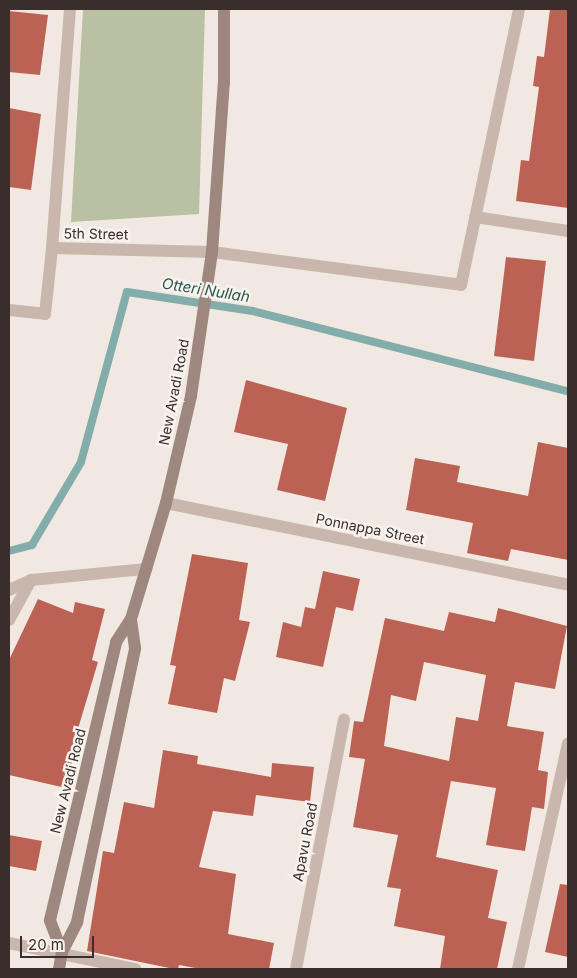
<!DOCTYPE html>
<html>
<head>
<meta charset="utf-8">
<style>
  body { margin:0 }
  #map { position:relative; width:577px; height:978px; overflow:hidden; background:#f2e8e2; font-family:Inter,sans-serif }
  div>[style] { position:absolute }
  [style*='--x'] { left:calc(var(--x)*1px); top:calc(var(--y)*1px); width:calc(var(--w)*1px); rotate:calc(var(--a)*1deg) }
  .green>* { inset:0; background:#bac0a2 }
  .stream>* { height:8px; margin:-4px; padding:0 4px; transform-origin:4px; border-radius:4px; background:#82adaa }
  .building>* { inset:0; background:#bc6255 }
  .minor>* { height:12px; margin:-6px; padding:0 6px; transform-origin:6px; border-radius:6px; background:#c9b7ae }
  .secondary>* { height:12px; margin:-6px; padding:0 6px; transform-origin:6px; border-radius:6px; background:#9d877f }
  span { translate:-50% -50%; white-space:nowrap; text-align:center; line-height:1.15; -webkit-text-stroke:5px #f9f3ee; paint-order:stroke }
  .street-label { font-size:14px; color:#392e2c }
  .water-label { font-size:15px; color:#245755; font-style:italic }
  .frame { position:absolute; inset:0; border:10px solid #392e2c; pointer-events:none }
  .scale { position:absolute; left:20px; top:936px; width:74px; height:22px; box-sizing:border-box; border:2px solid #392e2c; border-top:0; padding-left:6px; font-size:15px; line-height:18px; white-space:nowrap; color:#392e2c; -webkit-text-stroke:4px #f9f3ee; paint-order:stroke }
</style>
</head>
<body>
<div id="map">
  <div class="green">
    <div style="clip-path:polygon(83px 9px,205px 9px,199px 214px,71px 222px)"></div>
  </div>
  <div class="stream">
    <div style="--x:9;--y:551;--w:24;--a:-15"></div>
    <div style="--x:32;--y:545;--w:96;--a:-59.4"></div>
    <div style="--x:81;--y:462;--w:176;--a:-74.9"></div>
    <div style="--x:127;--y:292;--w:127;--a:8.6"></div>
    <div style="--x:253;--y:311;--w:325;--a:14.3"></div>
  </div>
  <div class="building">
    <div style="clip-path:polygon(550px 9px,568px 9px,568px 208px,516px 201px,521px 160px,529px 161px,539px 87px,533px 86px,537px 56px,544px 57px)"></div>
    <div style="clip-path:polygon(9px 11px,48px 15px,40px 75px,9px 72px)"></div>
    <div style="clip-path:polygon(9px 108px,41px 114px,31px 190px,9px 187px)"></div>
    <div style="clip-path:polygon(506px 257px,546px 261px,534px 361px,494px 356px)"></div>
    <div style="clip-path:polygon(246px 380px,347px 408px,325px 501px,277px 490px,288px 444px,234px 432px)"></div>
    <div style="clip-path:polygon(538px 442px,568px 448px,568px 560px,511px 549px,508px 561px,467px 553px,473px 523px,406px 510px,415px 458px,460px 466px,457px 482px,528px 496px)"></div>
    <div style="clip-path:polygon(192px 554px,248px 563px,239px 620px,250px 622px,235px 681px,224px 678px,217px 713px,168px 704px,176px 666px,170px 665px)"></div>
    <div style="clip-path:polygon(323px 571px,360px 579px,353px 611px,336px 607px,323px 667px,276px 657px,283px 622px,301px 627px,305px 607px,315px 609px)"></div>
    <div style="clip-path:polygon(38px 599px,73px 613px,75px 602px,105px 609px,92px 660px,98px 662px,71px 752px,74px 753px,66px 788px,9px 775px,9px 660px)"></div>
    <div style="clip-path:polygon(evenodd,498px 608px,567px 626px,555px 689px,515px 682px,507px 726px,544px 732px,538px 770px,548px 772px,544px 809px,532px 807px,525px 851px,486px 845px,496px 788px,451px 781px,436px 857px,498px 870px,488px 918px,507px 922px,497px 969px,440px 969px,445px 936px,394px 926px,401px 889px,387px 887px,398px 835px,353px 827px,365px 759px,349px 757px,354px 721px,363px 722px,385px 618px,444px 631px,449px 612px,495px 622px,498px 608px,424px 662px,486px 675px,478px 721px,456px 717px,449px 761px,384px 746px,391px 695px,416px 701px,424px 662px)"></div>
    <div style="clip-path:polygon(163px 750px,198px 756px,197px 764px,271px 777px,272px 763px,314px 767px,310px 802px,256px 795px,253px 816px,213px 811px,199px 867px,236px 874px,228px 934px,274px 943px,269px 969px,201px 969px,179px 965px,178px 969px,174px 969px,87px 951px,103px 851px,114px 853px,124px 802px,154px 808px)"></div>
    <div style="clip-path:polygon(9px 835px,42px 841px,36px 871px,9px 866px)"></div>
    <div style="clip-path:polygon(560px 884px,568px 885px,568px 957px,545px 952px)"></div>
  </div>
  <div class="minor">
    <div style="--x:475;--y:217;--w:94;--a:8.6"></div>
    <div style="--x:52;--y:248;--w:240;--a:-85.7"></div>
    <div style="--x:9;--y:310;--w:36;--a:6"></div>
    <div style="--x:45;--y:314;--w:66;--a:-83.9"></div>
    <div style="--x:52;--y:248;--w:160;--a:1.4"></div>
    <div style="--x:212;--y:252;--w:251;--a:7.5"></div>
    <div style="--x:461;--y:285;--w:282;--a:-78.1"></div>
    <div style="--x:166;--y:503;--w:410;--a:11.5"></div>
    <div style="--x:9;--y:590;--w:24;--a:-24"></div>
    <div style="--x:31;--y:580;--w:116;--a:-5.5"></div>
    <div style="--x:9;--y:620;--w:46;--a:-61.2"></div>
    <div style="--x:9;--y:943;--w:129;--a:11.7"></div>
    <div style="--x:296;--y:969;--w:254;--a:-79.1"></div>
    <div style="--x:518;--y:969;--w:231;--a:-77.5"></div>
  </div>
  <div class="secondary">
    <div style="--x:62;--y:952;--w:34;--a:-111"></div>
    <div style="--x:50;--y:920;--w:286;--a:-76.6"></div>
    <div style="--x:116;--y:642;--w:27;--a:-57"></div>
    <div style="--x:131;--y:619;--w:121;--a:-73.2"></div>
    <div style="--x:166;--y:503;--w:110;--a:-76.8"></div>
    <div style="--x:191;--y:396;--w:146;--a:-81.7"></div>
    <div style="--x:212;--y:252;--w:170;--a:-86"></div>
    <div style="--x:224;--y:82;--w:73;--a:-90"></div>
    <div style="--x:59;--y:969;--w:17;--a:-80"></div>
    <div style="--x:62;--y:952;--w:34;--a:-63"></div>
    <div style="--x:77;--y:922;--w:280;--a:-78"></div>
    <div style="--x:135;--y:648;--w:29;--a:-98"></div>
  </div>
  <div class="street-label">
    <span style="left:96px;top:234px;rotate:1deg">5th Street</span>
    <span style="left:174px;top:392px;rotate:-79deg">New Avadi Road</span>
    <span style="left:370px;top:529px;rotate:11deg">Ponnappa Street</span>
    <span style="left:68px;top:781px;rotate:-76deg">New Avadi Road</span>
    <span style="left:305px;top:842px;rotate:-79deg">Apavu Road</span>
  </div>
  <div class="water-label">
    <span style="left:206px;top:290px;rotate:9deg">Otteri Nullah</span>
  </div>
  <div class="frame"></div>
  <div class="scale">20 m</div>
</div>
</body>
</html>
